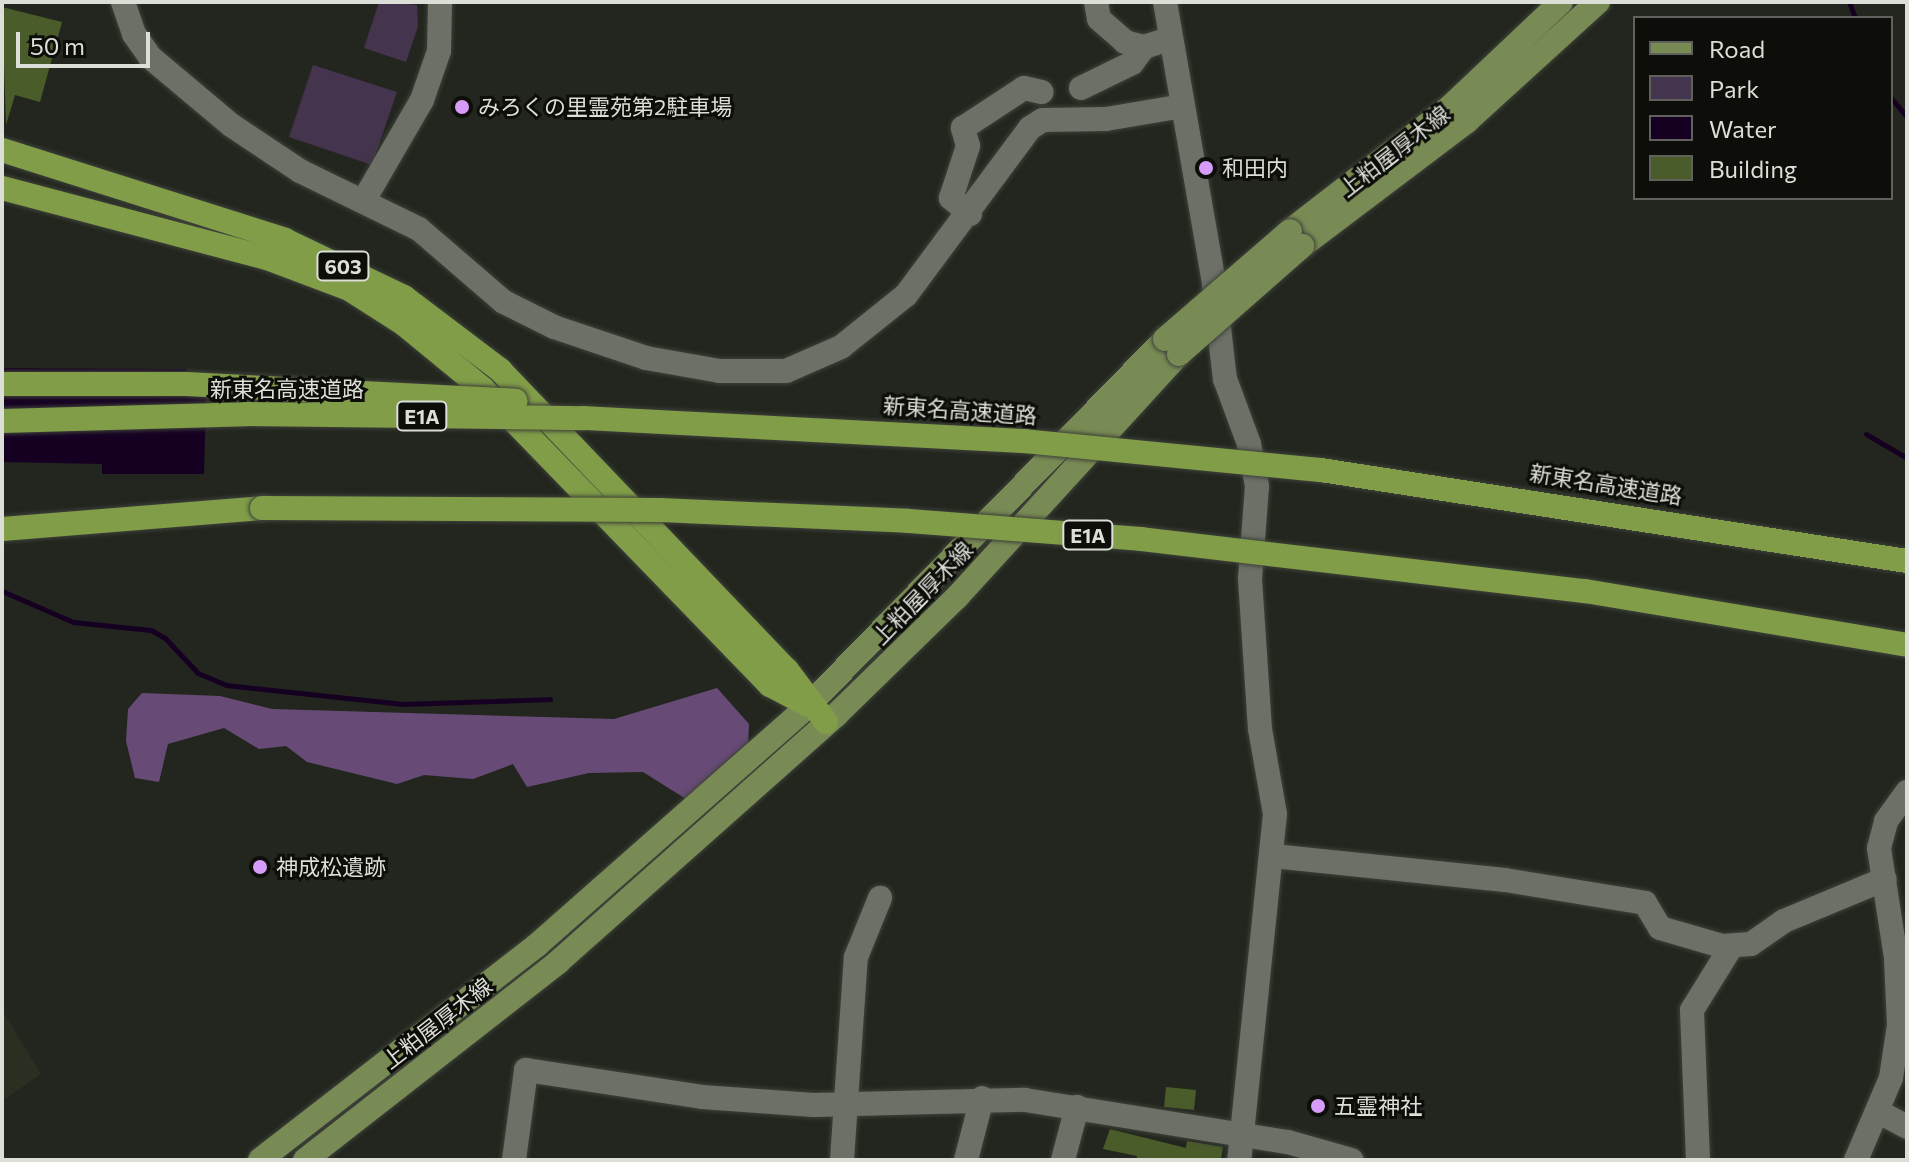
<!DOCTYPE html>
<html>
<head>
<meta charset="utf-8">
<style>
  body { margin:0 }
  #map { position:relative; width:1909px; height:1162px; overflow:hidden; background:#22261e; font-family:Commissioner,"Noto Sans JP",sans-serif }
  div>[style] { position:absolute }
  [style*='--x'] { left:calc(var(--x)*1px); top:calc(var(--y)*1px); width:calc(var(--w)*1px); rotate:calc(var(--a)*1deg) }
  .built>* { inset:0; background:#2a2f22 }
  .green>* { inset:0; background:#44344d }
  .forest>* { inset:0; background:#674b76 }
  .water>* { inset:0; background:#160022 }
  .stream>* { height:5px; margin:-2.5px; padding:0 2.5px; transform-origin:2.5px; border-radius:2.5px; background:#160022 }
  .building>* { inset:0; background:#4b5c2b }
  .roads { filter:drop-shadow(0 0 2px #3e413a) drop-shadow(0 0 2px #3e413a) }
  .minor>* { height:24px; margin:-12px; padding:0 12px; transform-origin:12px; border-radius:12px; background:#6c7067 }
  .major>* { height:24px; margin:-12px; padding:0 12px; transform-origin:12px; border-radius:12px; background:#798b54 }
  .highway>* { height:24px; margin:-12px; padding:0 12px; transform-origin:12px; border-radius:12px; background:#819d48 }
  .bridges { filter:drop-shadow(0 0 2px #3e413a) drop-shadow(0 0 2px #3e413a) }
  .major-bridge>* { height:24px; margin:-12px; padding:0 12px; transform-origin:12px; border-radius:12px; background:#798b54 }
  .highway-bridge>* { height:24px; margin:-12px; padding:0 12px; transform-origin:12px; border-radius:12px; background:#819d48 }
  .dots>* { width:22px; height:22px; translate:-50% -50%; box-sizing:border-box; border:4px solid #0d0e0a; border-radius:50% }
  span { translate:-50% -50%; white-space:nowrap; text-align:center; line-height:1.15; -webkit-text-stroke:6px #0d0e0a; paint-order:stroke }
  .shield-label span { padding:2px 6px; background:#0d0e0a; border:2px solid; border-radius:6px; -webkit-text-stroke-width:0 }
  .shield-label { font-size:20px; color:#dcded8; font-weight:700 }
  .poi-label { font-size:22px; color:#dcded8 }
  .left { translate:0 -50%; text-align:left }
  .street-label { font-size:22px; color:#dcded8 }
  .frame { position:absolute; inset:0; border:4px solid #dcded8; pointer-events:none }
  .legend { position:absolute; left:1633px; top:16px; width:260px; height:184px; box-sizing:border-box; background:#0d0e0a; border:2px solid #60615c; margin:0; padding:10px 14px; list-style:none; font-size:24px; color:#dcded8 }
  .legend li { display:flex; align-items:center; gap:16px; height:40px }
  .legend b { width:40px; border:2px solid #60615c }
  .scale { position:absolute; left:16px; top:32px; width:134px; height:36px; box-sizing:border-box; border:4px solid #dcded8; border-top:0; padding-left:10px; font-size:24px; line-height:28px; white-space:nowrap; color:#dcded8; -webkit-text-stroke:6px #0d0e0a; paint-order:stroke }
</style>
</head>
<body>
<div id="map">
  <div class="built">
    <div style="clip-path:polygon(2px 1010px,41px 1074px,2px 1101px)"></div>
  </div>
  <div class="green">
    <div style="clip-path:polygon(379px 2px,417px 5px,418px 26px,406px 62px,364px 48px)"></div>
    <div style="clip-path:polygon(313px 65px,397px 92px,372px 165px,289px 137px)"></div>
  </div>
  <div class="forest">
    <div style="clip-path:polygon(717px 688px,749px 724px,748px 745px,686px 799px,643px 772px,589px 773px,527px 787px,513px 764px,473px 779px,424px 775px,397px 784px,307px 762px,286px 746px,259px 749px,224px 728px,168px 744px,159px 782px,135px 778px,126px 741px,128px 709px,142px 693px,220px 696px,272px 709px,614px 719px)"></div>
  </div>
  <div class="water">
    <div style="clip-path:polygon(2px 368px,186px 369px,206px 397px,204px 474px,102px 474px,102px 464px,2px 462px)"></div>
  </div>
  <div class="stream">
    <div style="--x:1849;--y:2;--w:17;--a:69"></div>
    <div style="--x:1891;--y:98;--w:25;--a:50"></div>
    <div style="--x:1866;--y:434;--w:48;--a:30.3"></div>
    <div style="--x:2;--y:591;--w:77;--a:23.6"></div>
    <div style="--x:73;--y:622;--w:78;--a:5.9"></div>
    <div style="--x:151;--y:630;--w:16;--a:30"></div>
    <div style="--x:165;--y:638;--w:48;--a:46.7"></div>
    <div style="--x:198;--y:673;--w:30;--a:23"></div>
    <div style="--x:226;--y:685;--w:178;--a:6.1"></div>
    <div style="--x:403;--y:704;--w:147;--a:-1.9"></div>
  </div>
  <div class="building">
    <div style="clip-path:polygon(2px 7px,62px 22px,40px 102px,15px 95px,6px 125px)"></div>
    <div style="clip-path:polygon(1166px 1087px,1196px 1090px,1194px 1110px,1164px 1107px)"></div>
    <div style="clip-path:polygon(1110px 1129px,1186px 1148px,1187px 1141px,1223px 1147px,1221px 1160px,1136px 1160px,1137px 1156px,1103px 1149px)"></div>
  </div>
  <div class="roads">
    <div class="minor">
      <div style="--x:123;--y:2;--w:34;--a:71"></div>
      <div style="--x:134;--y:34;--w:28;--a:55"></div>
      <div style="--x:150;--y:57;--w:106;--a:40"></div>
      <div style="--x:231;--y:125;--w:83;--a:33.7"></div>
      <div style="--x:300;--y:171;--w:132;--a:26"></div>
      <div style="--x:419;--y:229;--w:112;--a:40.7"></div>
      <div style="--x:504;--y:302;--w:56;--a:26.6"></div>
      <div style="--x:554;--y:327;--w:97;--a:18.6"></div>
      <div style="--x:646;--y:358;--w:75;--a:10"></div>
      <div style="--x:720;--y:371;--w:66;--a:0"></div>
      <div style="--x:786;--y:371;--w:60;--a:-23.6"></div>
      <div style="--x:841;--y:347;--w:83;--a:-38.7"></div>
      <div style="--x:906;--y:295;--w:208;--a:-53.4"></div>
      <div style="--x:1030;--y:128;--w:15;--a:-32"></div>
      <div style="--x:1043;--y:120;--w:63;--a:-0.9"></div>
      <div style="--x:1106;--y:119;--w:78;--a:-9.6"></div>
      <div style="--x:1096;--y:2;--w:17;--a:80"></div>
      <div style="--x:1099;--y:19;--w:35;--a:41"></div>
      <div style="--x:1125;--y:42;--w:20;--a:15"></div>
      <div style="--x:1144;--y:47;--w:28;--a:-18"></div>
      <div style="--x:1165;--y:2;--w:278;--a:80.1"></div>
      <div style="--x:1213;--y:276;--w:104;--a:83.4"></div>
      <div style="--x:1225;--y:379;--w:69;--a:69.7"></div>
      <div style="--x:1249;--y:444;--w:43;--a:79.2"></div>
      <div style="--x:1257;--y:486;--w:93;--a:94.3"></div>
      <div style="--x:1250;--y:579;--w:150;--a:86.2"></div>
      <div style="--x:1260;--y:729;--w:86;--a:80"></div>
      <div style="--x:1275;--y:814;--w:348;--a:95.9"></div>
      <div style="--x:1081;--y:88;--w:57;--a:-26.1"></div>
      <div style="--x:1132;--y:63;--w:20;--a:-53"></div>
      <div style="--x:364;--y:200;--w:116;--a:-59.9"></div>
      <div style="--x:422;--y:100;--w:52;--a:-70.9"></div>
      <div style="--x:439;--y:51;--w:49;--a:-88.8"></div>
      <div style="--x:970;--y:214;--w:25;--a:-140"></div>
      <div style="--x:951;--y:198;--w:55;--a:-71.9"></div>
      <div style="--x:968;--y:146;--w:19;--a:-106"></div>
      <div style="--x:963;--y:128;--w:73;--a:-33.3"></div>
      <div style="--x:1024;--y:88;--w:18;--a:13"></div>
      <div style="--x:1273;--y:856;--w:233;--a:5.9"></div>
      <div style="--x:1505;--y:880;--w:142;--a:9.3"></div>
      <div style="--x:1645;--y:903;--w:29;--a:59"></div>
      <div style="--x:1660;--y:928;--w:65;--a:16.2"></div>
      <div style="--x:1722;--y:946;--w:29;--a:-4"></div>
      <div style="--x:1751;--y:944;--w:40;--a:-34.9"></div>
      <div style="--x:1784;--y:921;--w:109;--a:-22.6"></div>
      <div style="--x:1879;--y:1112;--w:32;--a:28"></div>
      <div style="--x:514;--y:1160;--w:91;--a:-82.4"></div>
      <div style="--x:526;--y:1070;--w:178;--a:8.7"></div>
      <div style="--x:702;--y:1097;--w:112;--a:4.1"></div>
      <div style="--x:814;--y:1105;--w:211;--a:-1.4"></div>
      <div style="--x:1025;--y:1100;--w:266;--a:9.1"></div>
      <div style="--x:1288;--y:1142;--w:66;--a:15.9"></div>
      <div style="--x:842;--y:1160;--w:203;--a:-86.1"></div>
      <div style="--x:856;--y:957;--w:64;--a:-67.9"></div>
      <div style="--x:966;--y:1160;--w:64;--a:-75.5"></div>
      <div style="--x:1063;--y:1160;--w:55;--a:-75.2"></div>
      <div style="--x:1698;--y:1160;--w:150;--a:-92.3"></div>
      <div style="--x:1692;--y:1010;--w:74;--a:-58.2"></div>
      <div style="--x:1856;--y:1160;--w:89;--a:-66.9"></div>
      <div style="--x:1891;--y:1078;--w:54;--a:-81.4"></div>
      <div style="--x:1899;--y:1025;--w:67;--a:-92.6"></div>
      <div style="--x:1896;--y:958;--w:111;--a:-98.8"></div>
      <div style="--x:1879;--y:848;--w:28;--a:-75"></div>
      <div style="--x:1886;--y:821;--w:36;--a:-54"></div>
    </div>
    <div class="major">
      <div style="--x:1290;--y:231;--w:204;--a:-37.8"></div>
      <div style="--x:1451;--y:106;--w:151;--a:-43.4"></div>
      <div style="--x:1302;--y:246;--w:207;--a:-37.1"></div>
      <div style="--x:1467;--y:121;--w:177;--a:-42.3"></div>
      <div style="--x:260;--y:1160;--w:351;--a:-37.8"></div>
      <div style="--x:537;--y:945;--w:363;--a:-41.4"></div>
      <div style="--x:809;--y:705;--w:511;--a:-45.79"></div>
      <div style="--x:305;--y:1160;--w:321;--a:-38"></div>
      <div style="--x:558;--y:962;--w:372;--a:-41.6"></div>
      <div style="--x:836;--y:715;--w:169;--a:-44.3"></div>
      <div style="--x:957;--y:597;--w:329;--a:-47.6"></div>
    </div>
    <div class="highway">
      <div style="--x:2;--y:150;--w:297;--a:17.6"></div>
      <div style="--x:285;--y:240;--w:132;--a:25.6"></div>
      <div style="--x:404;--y:297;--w:121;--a:37.2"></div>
      <div style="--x:500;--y:370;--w:415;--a:46.3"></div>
      <div style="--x:787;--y:670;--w:65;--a:53.1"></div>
      <div style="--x:2;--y:188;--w:274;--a:14.8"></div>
      <div style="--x:267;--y:258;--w:88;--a:20.7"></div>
      <div style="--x:349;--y:289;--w:65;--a:32.5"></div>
      <div style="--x:404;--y:324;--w:102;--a:39.4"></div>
      <div style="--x:483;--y:389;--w:412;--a:45.9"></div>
      <div style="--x:770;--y:685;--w:41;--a:27.8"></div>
      <div style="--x:2;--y:529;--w:261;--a:-4.6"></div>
    </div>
  </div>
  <div class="bridges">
    <div class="major-bridge">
      <div style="--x:1165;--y:339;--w:165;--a:-40.8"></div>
      <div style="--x:1179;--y:354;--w:164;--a:-41.3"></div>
    </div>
    <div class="highway-bridge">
      <div style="--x:2;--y:384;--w:184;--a:0"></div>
      <div style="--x:186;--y:384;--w:330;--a:2.9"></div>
      <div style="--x:2;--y:421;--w:244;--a:-1.6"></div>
      <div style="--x:246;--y:414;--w:338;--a:0.7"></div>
      <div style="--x:584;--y:418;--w:441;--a:3"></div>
      <div style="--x:1024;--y:441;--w:298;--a:5.6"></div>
      <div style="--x:1321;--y:470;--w:593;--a:8.83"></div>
      <div style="--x:262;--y:508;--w:398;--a:0.3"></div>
      <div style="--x:660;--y:510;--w:248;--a:2.5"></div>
      <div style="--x:908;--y:521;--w:234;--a:4.4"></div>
      <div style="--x:1141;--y:539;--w:447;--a:6.7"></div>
      <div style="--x:1585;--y:591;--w:326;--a:9.5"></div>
    </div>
  </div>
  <div class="dots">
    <div style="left:462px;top:107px;background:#d79bf9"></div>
    <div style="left:1206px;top:168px;background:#d79bf9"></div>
    <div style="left:260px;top:867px;background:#d79bf9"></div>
    <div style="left:1318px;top:1106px;background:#d79bf9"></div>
  </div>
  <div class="shield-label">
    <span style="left:343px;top:266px">603</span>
    <span style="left:422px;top:416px">E1A</span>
    <span style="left:1088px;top:535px">E1A</span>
  </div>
  <div class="poi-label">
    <span class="left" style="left:478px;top:107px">みろくの里霊苑第2駐車場</span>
    <span class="left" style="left:1222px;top:168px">和田内</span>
    <span class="left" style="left:276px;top:867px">神成松遺跡</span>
    <span class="left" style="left:1334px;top:1106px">五霊神社</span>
  </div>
  <div class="street-label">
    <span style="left:1394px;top:151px;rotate:-38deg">上粕屋厚木線</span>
    <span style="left:287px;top:389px">新東名高速道路</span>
    <span style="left:960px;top:410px;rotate:4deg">新東名高速道路</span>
    <span style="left:1606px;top:484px;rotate:9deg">新東名高速道路</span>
    <span style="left:922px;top:593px;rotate:-46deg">上粕屋厚木線</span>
    <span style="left:437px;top:1023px;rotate:-38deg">上粕屋厚木線</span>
  </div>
  <div class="frame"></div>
  <ul class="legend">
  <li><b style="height:10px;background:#798b54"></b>Road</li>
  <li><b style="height:22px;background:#44344d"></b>Park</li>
  <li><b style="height:22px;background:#160022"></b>Water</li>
  <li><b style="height:22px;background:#4b5c2b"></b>Building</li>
  </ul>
  <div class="scale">50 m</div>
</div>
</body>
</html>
